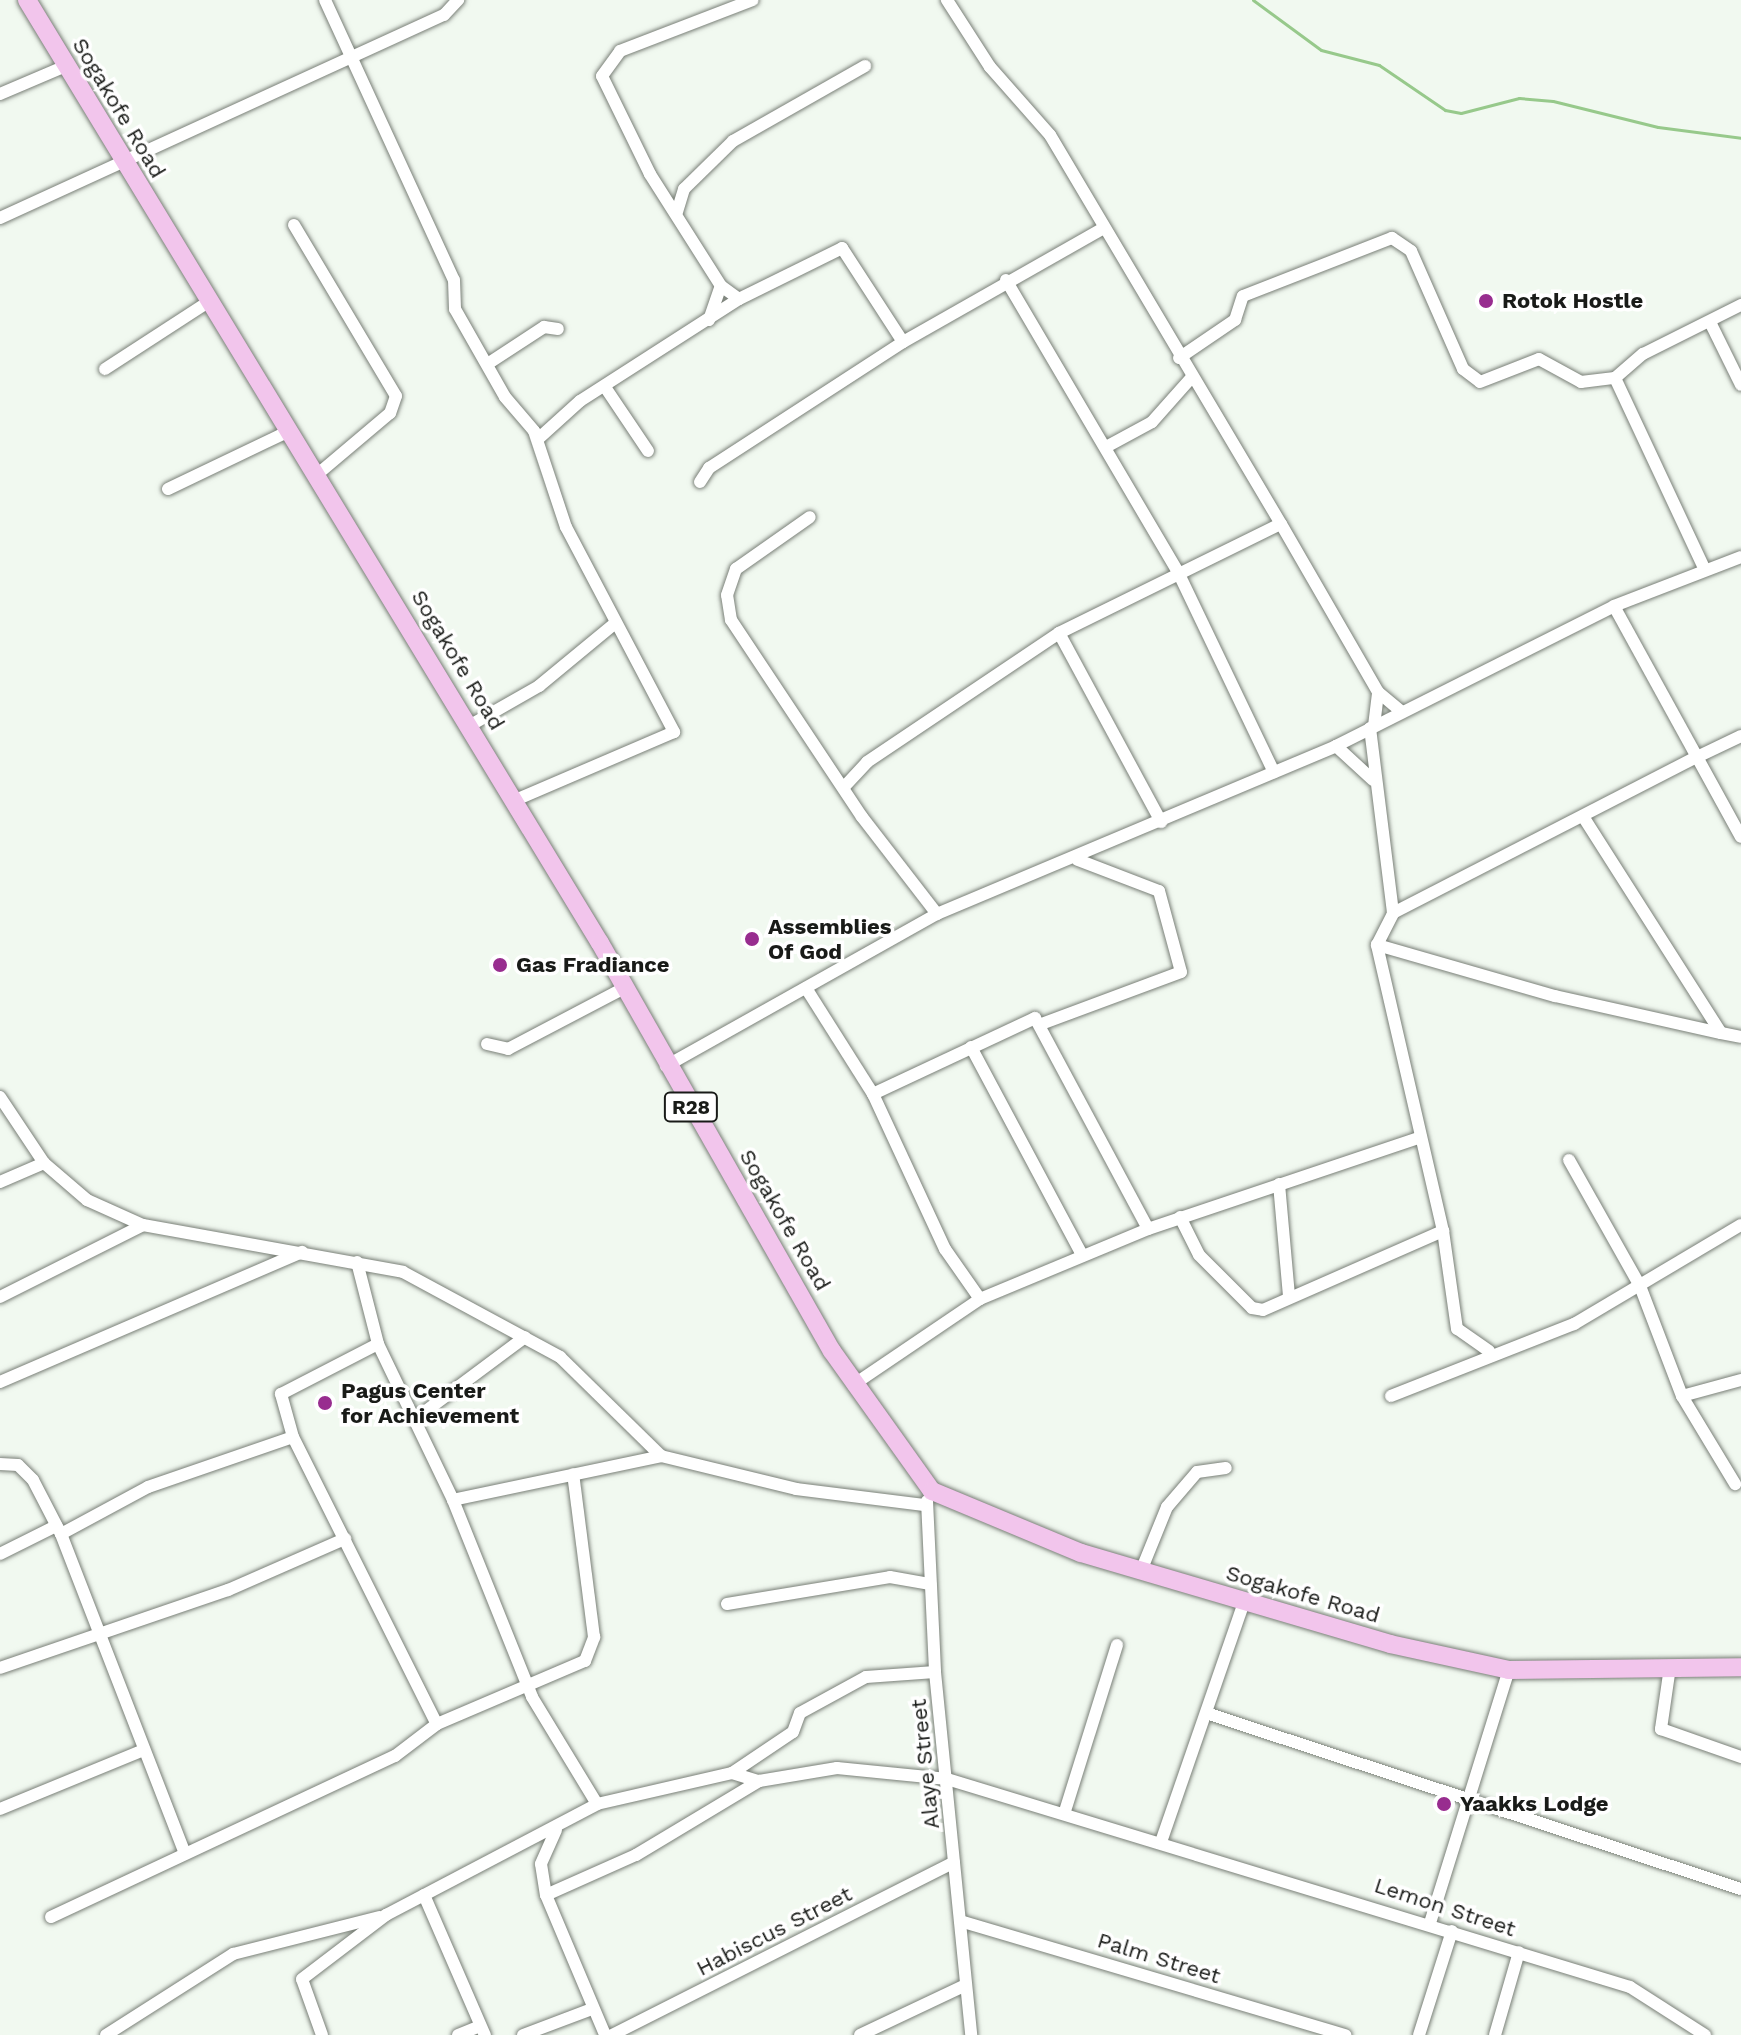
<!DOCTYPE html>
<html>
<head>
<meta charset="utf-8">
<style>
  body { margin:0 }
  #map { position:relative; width:1741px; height:2035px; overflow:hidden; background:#f1f9f0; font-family:"Work Sans",sans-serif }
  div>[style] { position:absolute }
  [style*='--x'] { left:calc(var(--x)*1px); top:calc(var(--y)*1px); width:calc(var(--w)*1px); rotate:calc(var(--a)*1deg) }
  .stream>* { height:3px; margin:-1.5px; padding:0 1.5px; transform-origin:1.5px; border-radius:1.5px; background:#97c98b }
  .roads { filter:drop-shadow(0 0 2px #797f77) drop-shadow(0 0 2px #797f77) }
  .minor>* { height:12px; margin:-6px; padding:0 6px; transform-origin:6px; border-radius:6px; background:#fff }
  .primary>* { height:18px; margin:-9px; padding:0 9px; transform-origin:9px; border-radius:9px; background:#f2c5ec }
  .dots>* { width:22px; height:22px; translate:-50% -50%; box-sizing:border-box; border:4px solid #fff; border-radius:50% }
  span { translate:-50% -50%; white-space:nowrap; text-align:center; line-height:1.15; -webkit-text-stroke:7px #fff; paint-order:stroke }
  .shield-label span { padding:2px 6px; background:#fff; border:2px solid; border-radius:6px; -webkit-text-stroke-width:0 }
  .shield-label { font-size:20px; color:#191b18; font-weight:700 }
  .street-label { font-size:22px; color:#191b18 }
  .poi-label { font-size:22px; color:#191b18; font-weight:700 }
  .left { translate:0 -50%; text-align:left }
</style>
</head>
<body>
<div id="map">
  <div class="stream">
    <div style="--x:1253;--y:0;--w:84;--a:36.3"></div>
    <div style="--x:1321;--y:50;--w:60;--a:14.5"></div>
    <div style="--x:1379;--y:65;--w:80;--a:34.3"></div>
    <div style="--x:1445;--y:110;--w:16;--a:11"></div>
    <div style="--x:1461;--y:113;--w:60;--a:-14.5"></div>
    <div style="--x:1519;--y:98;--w:34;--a:5"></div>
    <div style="--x:1553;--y:101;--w:108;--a:13.9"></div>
    <div style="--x:1658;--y:127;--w:84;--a:7.5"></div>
  </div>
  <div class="roads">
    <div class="minor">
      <div style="--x:325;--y:0;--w:308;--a:65.3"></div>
      <div style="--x:454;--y:280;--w:29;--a:88"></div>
      <div style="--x:455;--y:309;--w:101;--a:60.4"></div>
      <div style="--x:505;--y:397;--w:45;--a:49.5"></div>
      <div style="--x:534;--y:431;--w:101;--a:71.6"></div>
      <div style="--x:566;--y:527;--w:232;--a:62.2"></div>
      <div style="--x:674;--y:732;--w:175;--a:156.8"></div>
      <div style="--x:0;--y:94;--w:74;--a:-23.1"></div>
      <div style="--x:677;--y:212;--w:24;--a:-73"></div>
      <div style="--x:684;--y:189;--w:69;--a:-44.4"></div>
      <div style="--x:733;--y:141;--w:152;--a:-29.6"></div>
      <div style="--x:0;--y:218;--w:488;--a:-24.6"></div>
      <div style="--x:444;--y:15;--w:21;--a:-47"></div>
      <div style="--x:294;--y:225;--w:199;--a:59.2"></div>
      <div style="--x:396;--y:396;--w:18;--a:109"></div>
      <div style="--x:390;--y:413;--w:93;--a:139.8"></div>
      <div style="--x:1006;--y:280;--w:339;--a:59.5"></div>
      <div style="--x:1178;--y:572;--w:222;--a:64.4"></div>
      <div style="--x:739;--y:299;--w:22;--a:-144"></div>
      <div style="--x:721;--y:286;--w:133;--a:-122.4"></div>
      <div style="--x:650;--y:174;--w:109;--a:-116.1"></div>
      <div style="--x:602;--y:76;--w:31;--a:-54"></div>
      <div style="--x:620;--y:51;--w:142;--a:-21"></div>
      <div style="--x:709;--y:320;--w:36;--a:-71"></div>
      <div style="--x:1710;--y:322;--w:70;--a:63.8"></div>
      <div style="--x:1179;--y:358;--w:68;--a:-34.2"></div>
      <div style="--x:1235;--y:320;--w:25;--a:-72"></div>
      <div style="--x:1243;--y:296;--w:160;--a:-21.3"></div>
      <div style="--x:1392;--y:238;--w:23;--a:34"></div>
      <div style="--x:1411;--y:251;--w:129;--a:66.2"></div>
      <div style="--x:1463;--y:369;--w:21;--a:37"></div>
      <div style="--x:1480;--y:382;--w:63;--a:-21.3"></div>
      <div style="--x:1539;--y:359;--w:48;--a:28.7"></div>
      <div style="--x:1581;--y:382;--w:34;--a:-7"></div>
      <div style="--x:1615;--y:378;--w:37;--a:-41"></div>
      <div style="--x:1643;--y:354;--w:110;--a:-26.6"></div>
      <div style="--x:489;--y:363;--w:66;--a:-33.2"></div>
      <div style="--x:544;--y:327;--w:14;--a:8"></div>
      <div style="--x:105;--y:369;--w:123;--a:-33"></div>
      <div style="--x:1615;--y:378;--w:212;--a:64.9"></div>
      <div style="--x:605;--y:387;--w:77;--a:56.1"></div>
      <div style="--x:538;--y:439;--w:57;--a:-42.1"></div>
      <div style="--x:580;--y:401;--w:189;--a:-32.7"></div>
      <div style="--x:739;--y:299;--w:115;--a:-26.3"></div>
      <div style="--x:842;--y:248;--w:112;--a:57"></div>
      <div style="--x:1106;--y:447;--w:52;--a:-28.5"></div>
      <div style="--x:1152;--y:422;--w:60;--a:-48.4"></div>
      <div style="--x:700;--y:482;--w:17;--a:-57"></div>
      <div style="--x:709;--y:468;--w:231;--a:-33"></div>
      <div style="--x:903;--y:342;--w:229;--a:-29.6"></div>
      <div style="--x:168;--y:489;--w:136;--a:-25.6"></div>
      <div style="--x:1281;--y:524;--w:194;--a:60"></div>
      <div style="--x:1378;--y:692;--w:31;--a:40"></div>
      <div style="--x:1059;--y:633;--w:215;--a:61.6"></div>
      <div style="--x:469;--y:726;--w:81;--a:-29.7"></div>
      <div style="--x:539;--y:686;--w:96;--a:-39.5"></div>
      <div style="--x:1374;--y:726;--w:34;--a:-83"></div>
      <div style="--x:1370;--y:728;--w:186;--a:82.9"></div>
      <div style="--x:1741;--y:736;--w:49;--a:154.5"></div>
      <div style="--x:1697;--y:757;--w:91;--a:61.2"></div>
      <div style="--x:1336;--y:746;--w:50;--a:42.6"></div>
      <div style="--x:844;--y:787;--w:34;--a:-47"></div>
      <div style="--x:867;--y:762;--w:231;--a:-33.9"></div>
      <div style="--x:1059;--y:633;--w:247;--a:-26.2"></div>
      <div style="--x:1281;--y:524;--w:452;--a:-120.7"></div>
      <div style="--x:1050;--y:135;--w:91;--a:-131.4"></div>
      <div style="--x:990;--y:67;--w:80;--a:-122.7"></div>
      <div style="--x:937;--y:914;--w:433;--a:-22.8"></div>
      <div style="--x:1336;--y:746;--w:311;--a:-26.7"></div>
      <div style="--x:1614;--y:606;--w:136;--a:-21.1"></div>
      <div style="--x:1377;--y:945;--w:185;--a:16"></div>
      <div style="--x:1555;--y:996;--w:170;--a:12.6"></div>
      <div style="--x:1721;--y:1033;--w:257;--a:-122.5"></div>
      <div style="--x:806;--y:988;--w:125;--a:57.7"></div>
      <div style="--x:873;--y:1094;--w:171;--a:65.1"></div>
      <div style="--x:945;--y:1249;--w:61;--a:55"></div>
      <div style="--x:1044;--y:1023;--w:146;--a:-20.4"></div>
      <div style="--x:1181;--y:972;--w:84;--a:-105.2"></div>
      <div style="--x:1159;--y:891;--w:87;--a:-159.1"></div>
      <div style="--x:1721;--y:1033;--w:20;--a:11"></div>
      <div style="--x:487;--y:1044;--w:22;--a:13"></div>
      <div style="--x:508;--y:1049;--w:131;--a:-27.7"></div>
      <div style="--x:971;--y:1047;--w:236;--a:61.9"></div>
      <div style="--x:666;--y:1066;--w:311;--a:-29.3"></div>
      <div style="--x:937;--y:914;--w:123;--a:-127.7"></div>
      <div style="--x:862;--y:817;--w:237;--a:-123.6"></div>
      <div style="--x:731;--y:620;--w:25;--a:-99"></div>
      <div style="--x:727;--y:595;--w:28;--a:-71"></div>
      <div style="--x:736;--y:569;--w:90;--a:-35.1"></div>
      <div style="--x:873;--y:1094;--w:179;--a:-25.1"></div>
      <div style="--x:1035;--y:1018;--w:239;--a:61.8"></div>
      <div style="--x:1148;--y:1229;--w:288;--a:-18.6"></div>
      <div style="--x:0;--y:1097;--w:79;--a:56.3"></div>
      <div style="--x:44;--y:1163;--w:57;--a:40.7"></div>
      <div style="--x:87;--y:1200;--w:61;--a:24.1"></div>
      <div style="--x:143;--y:1225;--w:264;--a:10.2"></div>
      <div style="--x:403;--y:1272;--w:179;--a:28.4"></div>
      <div style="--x:560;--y:1357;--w:141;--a:44.4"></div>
      <div style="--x:661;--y:1456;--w:139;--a:13.7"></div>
      <div style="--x:796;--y:1489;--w:129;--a:7.1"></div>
      <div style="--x:1569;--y:1160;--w:145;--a:60.6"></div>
      <div style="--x:1640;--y:1286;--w:118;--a:69.1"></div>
      <div style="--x:1682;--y:1396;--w:103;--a:58.9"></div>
      <div style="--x:0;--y:1182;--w:48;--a:-23.4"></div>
      <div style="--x:1279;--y:1184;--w:113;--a:84.9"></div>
      <div style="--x:1180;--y:1217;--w:42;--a:63.4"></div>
      <div style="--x:1199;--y:1255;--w:75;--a:45"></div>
      <div style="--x:1252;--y:1308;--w:11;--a:10"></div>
      <div style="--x:1263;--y:1310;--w:197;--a:-23.7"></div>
      <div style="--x:357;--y:1262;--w:85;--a:75.6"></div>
      <div style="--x:378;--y:1344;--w:173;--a:64.3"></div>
      <div style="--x:453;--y:1500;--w:212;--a:68.1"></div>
      <div style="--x:532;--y:1697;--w:125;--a:58.7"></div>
      <div style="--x:0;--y:1297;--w:160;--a:-26.7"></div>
      <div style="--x:1489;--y:1351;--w:39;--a:-145"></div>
      <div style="--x:1457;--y:1329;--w:99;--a:-98.1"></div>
      <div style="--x:1443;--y:1231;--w:294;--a:-103"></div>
      <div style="--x:1377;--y:945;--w:36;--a:-63"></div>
      <div style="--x:1393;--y:913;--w:342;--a:-27.2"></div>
      <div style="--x:1697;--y:757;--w:172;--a:-118.8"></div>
      <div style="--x:0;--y:1382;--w:329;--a:-23.3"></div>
      <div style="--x:853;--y:1385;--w:153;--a:-34.1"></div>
      <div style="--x:980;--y:1299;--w:182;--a:-22.6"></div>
      <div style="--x:1391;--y:1396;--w:197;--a:-21.5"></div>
      <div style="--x:1574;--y:1324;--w:194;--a:-30.7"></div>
      <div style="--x:1682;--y:1396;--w:61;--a:-15.2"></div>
      <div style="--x:415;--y:1419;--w:137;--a:-36.7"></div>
      <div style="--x:293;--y:1437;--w:321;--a:63.4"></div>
      <div style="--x:0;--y:1464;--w:18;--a:3"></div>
      <div style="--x:18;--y:1465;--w:21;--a:45"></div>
      <div style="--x:33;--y:1480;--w:61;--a:62.6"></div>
      <div style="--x:61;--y:1534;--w:342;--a:68.8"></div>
      <div style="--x:453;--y:1500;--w:213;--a:-11.9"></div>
      <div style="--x:927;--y:1501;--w:171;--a:87.3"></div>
      <div style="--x:935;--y:1672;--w:365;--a:84.3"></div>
      <div style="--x:61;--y:1534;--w:99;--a:-28.4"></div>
      <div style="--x:148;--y:1487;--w:153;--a:-19"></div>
      <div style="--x:293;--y:1437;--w:45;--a:-105.6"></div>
      <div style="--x:281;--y:1394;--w:109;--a:-27.3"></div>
      <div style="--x:0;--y:1554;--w:63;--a:-26.6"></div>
      <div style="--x:1141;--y:1571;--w:69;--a:-67.9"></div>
      <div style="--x:1167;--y:1507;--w:46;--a:-49.4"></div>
      <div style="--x:1197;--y:1472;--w:29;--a:-8"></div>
      <div style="--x:727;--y:1604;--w:165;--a:-9.4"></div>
      <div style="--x:890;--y:1577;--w:41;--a:9.9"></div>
      <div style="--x:1670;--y:1667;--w:63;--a:98.3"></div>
      <div style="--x:1661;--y:1729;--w:85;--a:19.3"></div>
      <div style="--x:0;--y:1668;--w:241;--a:-18.9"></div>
      <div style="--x:228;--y:1590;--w:128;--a:-23.6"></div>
      <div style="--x:1209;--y:1714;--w:560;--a:18.21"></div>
      <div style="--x:732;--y:1773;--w:73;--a:-33.9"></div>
      <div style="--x:793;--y:1732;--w:20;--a:-70"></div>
      <div style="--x:800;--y:1713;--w:75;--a:-28.6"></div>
      <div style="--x:866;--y:1677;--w:69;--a:-4.1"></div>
      <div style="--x:0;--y:1809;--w:156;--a:-22.3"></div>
      <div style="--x:1065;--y:1811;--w:174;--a:-72.6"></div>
      <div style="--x:556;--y:1830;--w:37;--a:114"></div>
      <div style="--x:541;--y:1864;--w:31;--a:81"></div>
      <div style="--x:546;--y:1895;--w:152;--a:67.1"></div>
      <div style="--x:1162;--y:1839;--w:251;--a:-70.9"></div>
      <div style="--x:424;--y:1895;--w:153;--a:66.5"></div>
      <div style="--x:546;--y:1895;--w:98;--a:-24"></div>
      <div style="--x:636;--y:1855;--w:144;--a:-31"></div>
      <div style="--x:759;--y:1781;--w:79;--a:-9.5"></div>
      <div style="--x:837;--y:1768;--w:111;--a:5.7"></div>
      <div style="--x:947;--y:1779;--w:714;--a:16.94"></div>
      <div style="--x:1630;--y:1987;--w:89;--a:32.6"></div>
      <div style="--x:51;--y:1917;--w:380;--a:-25.1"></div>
      <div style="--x:395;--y:1756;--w:53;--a:-37.3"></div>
      <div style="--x:437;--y:1724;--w:161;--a:-23.1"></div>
      <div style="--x:585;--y:1661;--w:26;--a:-69"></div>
      <div style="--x:594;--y:1637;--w:164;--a:-97.3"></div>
      <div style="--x:960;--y:1921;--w:402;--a:16.5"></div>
      <div style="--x:1430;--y:1923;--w:265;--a:-72.7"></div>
      <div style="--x:106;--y:2035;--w:151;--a:-32.5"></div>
      <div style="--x:233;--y:1954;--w:151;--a:-14.2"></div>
      <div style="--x:322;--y:2035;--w:59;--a:-109.7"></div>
      <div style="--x:302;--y:1979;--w:106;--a:-37.3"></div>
      <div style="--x:386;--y:1915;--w:238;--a:-27.7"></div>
      <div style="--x:597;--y:1804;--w:139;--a:-12.9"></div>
      <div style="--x:732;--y:1773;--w:28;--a:17"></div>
      <div style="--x:458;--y:2035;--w:24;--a:-22"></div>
      <div style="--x:523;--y:2035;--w:74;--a:-20.6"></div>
      <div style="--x:612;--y:2035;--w:383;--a:-26.8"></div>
      <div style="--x:860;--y:2035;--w:117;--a:-25.3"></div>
      <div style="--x:1419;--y:2035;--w:109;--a:-72.4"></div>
      <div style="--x:1495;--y:2035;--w:86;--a:-73.9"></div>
    </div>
    <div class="primary">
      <div style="--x:27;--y:0;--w:1103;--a:58.72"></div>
      <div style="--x:600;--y:943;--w:469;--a:60.4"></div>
      <div style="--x:832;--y:1351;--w:172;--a:54.5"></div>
      <div style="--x:932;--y:1491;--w:161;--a:22.6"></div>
      <div style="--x:1081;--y:1553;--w:322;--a:16.4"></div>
      <div style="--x:1390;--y:1644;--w:122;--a:12.3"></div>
      <div style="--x:1509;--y:1670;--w:232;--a:-0.7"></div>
    </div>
  </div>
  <div class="dots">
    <div style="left:1486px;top:301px;background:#982d8f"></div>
    <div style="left:752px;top:939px;background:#982d8f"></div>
    <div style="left:500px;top:965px;background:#982d8f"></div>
    <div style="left:325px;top:1403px;background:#982d8f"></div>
    <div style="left:1444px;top:1804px;background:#982d8f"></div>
  </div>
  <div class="shield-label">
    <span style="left:691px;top:1107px">R28</span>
  </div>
  <div class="street-label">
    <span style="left:119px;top:108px;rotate:59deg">Sogakofe Road</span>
    <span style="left:458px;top:660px;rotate:59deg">Sogakofe Road</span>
    <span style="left:785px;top:1220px;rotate:60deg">Sogakofe Road</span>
    <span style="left:1303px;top:1594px;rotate:16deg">Sogakofe Road</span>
    <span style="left:925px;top:1764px;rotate:-96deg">Alaye Street</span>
    <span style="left:1445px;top:1907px;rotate:18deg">Lemon Street</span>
    <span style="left:774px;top:1931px;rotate:-27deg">Habiscus Street</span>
    <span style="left:1159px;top:1958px;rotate:17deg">Palm Street</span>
  </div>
  <div class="poi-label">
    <span class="left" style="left:1502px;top:301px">Rotok Hostle</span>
    <span class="left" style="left:768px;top:939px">Assemblies<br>Of God</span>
    <span class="left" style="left:516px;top:965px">Gas Fradiance</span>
    <span class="left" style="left:341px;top:1403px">Pagus Center<br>for Achievement</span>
    <span class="left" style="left:1460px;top:1804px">Yaakks Lodge</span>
  </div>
</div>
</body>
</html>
